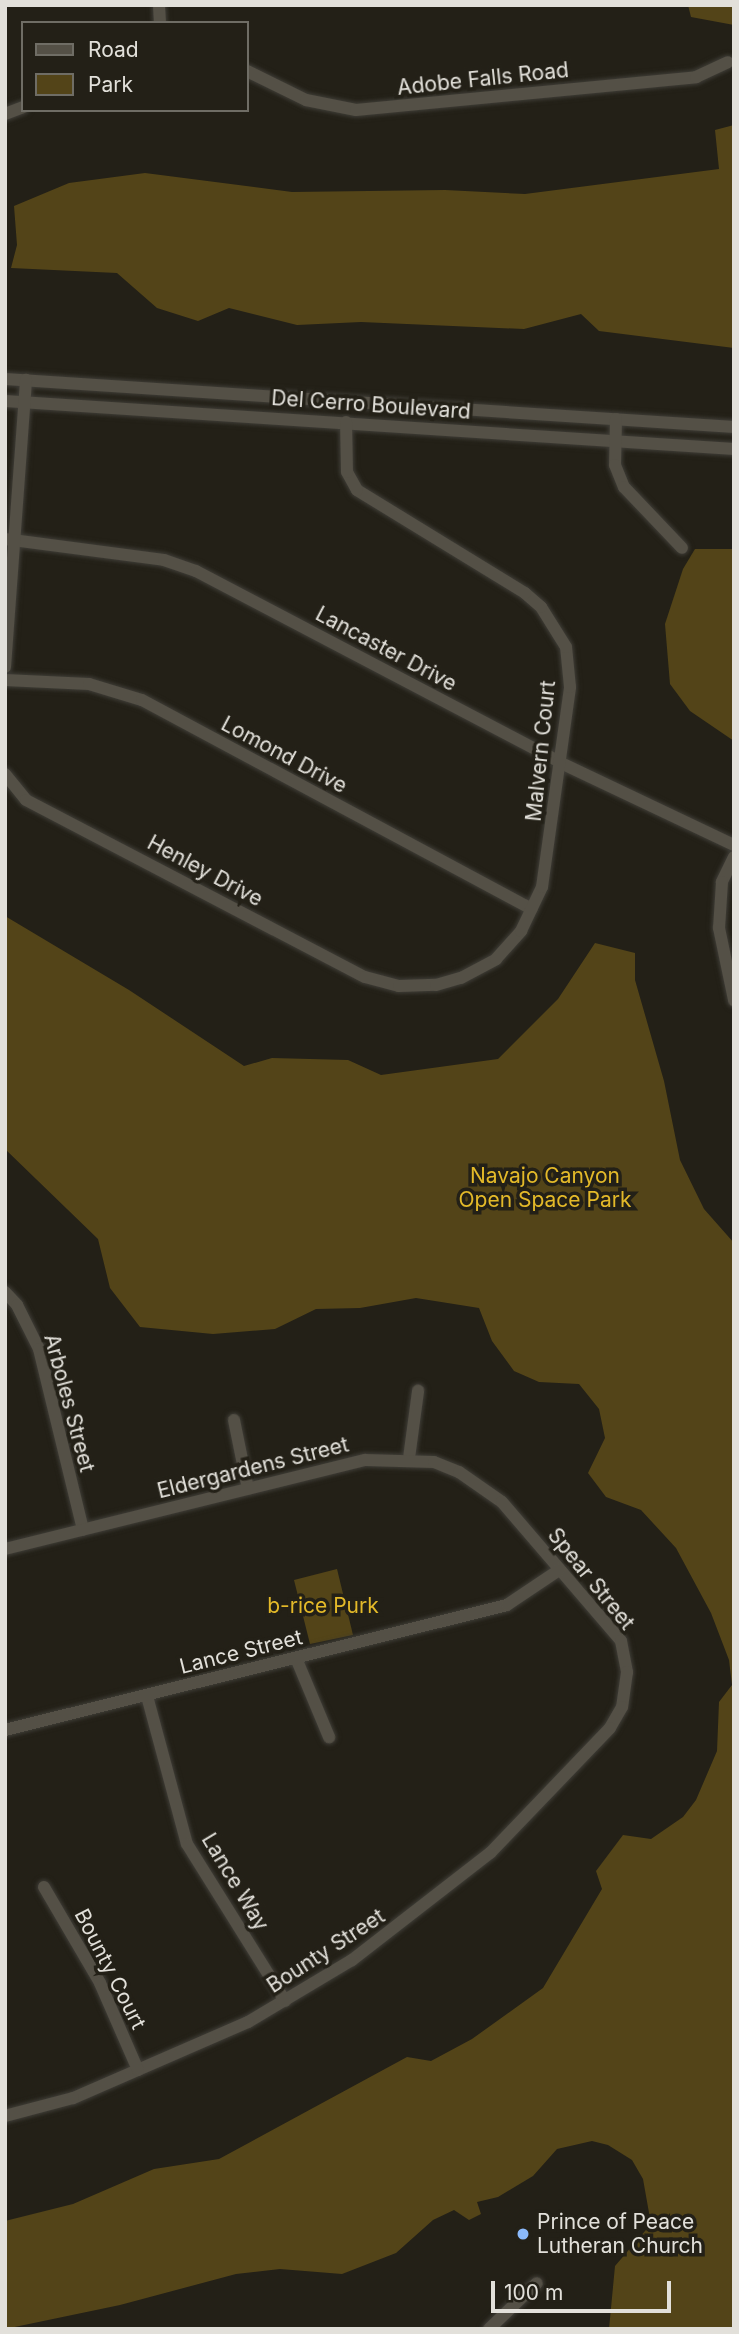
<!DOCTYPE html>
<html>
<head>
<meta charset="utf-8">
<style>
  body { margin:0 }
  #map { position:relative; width:739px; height:2334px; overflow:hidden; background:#232017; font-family:Inter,sans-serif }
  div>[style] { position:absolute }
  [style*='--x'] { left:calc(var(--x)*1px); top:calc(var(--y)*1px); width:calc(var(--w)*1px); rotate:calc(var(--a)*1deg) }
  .green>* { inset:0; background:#534418 }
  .roads { filter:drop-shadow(0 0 2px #3f3d37) drop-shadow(0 0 2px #3f3d37) }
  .minor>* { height:12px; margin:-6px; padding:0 6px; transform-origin:6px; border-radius:6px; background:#545046 }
  .dots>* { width:19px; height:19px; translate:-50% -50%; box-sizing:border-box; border:4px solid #232017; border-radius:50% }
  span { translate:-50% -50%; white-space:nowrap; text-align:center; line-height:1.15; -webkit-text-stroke:7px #232017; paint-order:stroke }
  .street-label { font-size:21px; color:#e2e0da }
  .park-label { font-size:21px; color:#e3b929 }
  .poi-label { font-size:21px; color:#e2e0da }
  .left { translate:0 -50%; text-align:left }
  .frame { position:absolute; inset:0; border:7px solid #e2e0da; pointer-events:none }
  .legend { position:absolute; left:21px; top:21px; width:228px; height:91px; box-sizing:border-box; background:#232017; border:2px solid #6f6d65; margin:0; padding:9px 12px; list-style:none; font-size:21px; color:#e2e0da }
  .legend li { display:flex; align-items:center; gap:14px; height:35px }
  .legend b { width:35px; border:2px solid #6f6d65 }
  .scale { position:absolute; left:491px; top:2281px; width:180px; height:32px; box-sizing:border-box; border:4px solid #e2e0da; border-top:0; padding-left:9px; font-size:21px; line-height:24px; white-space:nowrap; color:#e2e0da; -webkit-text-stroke:5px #232017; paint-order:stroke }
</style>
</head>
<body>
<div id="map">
  <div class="green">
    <div style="clip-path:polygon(688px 5px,734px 5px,734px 25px,691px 17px)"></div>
    <div style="clip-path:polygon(734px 125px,734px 348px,599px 331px,581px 314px,524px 329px,361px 322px,297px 325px,229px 308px,198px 321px,157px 308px,117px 273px,11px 268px,17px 245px,14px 206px,69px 183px,145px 173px,292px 192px,445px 190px,525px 194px,719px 169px,715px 130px)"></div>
    <div style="clip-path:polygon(695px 549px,734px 549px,734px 741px,690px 711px,670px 684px,665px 624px,683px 569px)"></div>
    <div style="clip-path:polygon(5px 916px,129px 990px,244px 1066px,272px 1058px,348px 1060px,381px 1075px,498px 1059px,558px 999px,595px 943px,635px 953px,635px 980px,664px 1081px,680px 1160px,704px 1209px,734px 1243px,734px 2329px,609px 2329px,615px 2266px,651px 2224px,643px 2179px,632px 2160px,608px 2145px,592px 2141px,557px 2149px,533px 2176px,498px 2197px,477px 2202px,481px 2214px,469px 2220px,454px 2210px,433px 2220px,396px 2253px,342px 2274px,280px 2269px,236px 2274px,120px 2305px,5px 2329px,5px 2221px,73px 2204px,154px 2169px,219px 2159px,407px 2057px,431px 2061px,472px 2039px,543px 1988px,602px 1889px,596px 1871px,623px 1835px,651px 1839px,683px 1817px,696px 1800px,717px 1751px,719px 1702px,732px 1685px,729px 1660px,711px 1613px,676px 1548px,641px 1510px,606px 1497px,588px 1473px,605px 1438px,599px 1409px,579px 1384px,539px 1382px,514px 1371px,492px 1341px,479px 1308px,416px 1298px,360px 1308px,316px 1309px,275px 1329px,213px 1334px,140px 1327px,110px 1288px,98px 1239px,5px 1149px)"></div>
    <div style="clip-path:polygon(337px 1569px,353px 1635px,310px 1644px,294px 1580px)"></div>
  </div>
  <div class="roads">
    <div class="minor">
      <div style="--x:159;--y:5;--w:18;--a:87"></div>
      <div style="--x:247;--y:71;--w:66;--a:26.2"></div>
      <div style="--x:306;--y:100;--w:51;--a:11.3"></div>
      <div style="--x:356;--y:110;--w:342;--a:-5.5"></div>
      <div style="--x:696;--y:77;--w:35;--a:-25"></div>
      <div style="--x:5;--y:114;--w:19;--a:-21"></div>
      <div style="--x:5;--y:379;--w:731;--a:3.77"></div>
      <div style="--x:5;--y:401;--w:731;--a:3.77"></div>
      <div style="--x:616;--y:419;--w:46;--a:91.2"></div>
      <div style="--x:615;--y:465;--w:24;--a:68"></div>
      <div style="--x:624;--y:487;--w:84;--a:46.4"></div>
      <div style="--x:5;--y:539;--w:160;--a:7.5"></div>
      <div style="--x:164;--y:560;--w:34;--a:19"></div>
      <div style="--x:196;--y:571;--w:412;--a:27.7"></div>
      <div style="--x:561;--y:763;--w:191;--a:25.4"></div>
      <div style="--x:5;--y:667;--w:288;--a:-85.8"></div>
      <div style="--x:5;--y:680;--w:84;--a:2.7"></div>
      <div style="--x:89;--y:684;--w:55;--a:16.8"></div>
      <div style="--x:142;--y:700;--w:442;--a:28.2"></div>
      <div style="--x:5;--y:774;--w:33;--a:51"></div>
      <div style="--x:26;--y:800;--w:382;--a:27.6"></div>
      <div style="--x:365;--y:977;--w:35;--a:15"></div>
      <div style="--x:399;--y:986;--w:37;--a:-2"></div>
      <div style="--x:436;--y:985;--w:26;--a:-16"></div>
      <div style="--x:461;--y:978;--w:40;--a:-28"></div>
      <div style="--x:496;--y:959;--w:38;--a:-48"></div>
      <div style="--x:521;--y:931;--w:49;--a:-64.5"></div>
      <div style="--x:542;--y:887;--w:202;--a:-82"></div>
      <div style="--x:570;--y:687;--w:40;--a:-95.7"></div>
      <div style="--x:566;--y:647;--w:47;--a:-122"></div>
      <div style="--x:541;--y:607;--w:21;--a:-139"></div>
      <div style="--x:525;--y:593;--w:197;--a:-148.5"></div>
      <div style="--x:357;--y:490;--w:21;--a:-119"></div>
      <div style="--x:347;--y:472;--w:50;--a:-91.1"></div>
      <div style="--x:734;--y:857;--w:28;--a:116"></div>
      <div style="--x:722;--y:882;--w:46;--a:93.7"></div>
      <div style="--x:719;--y:928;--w:74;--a:78.2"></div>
      <div style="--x:5;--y:1292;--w:18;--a:47"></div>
      <div style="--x:17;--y:1305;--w:49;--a:63.4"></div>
      <div style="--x:39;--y:1349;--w:186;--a:76.3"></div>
      <div style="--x:234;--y:1420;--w:70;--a:78.5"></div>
      <div style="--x:409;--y:1458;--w:68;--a:-82.3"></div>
      <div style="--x:5;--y:1549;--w:371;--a:-13.9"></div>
      <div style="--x:365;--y:1460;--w:69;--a:1.7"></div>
      <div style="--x:434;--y:1462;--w:27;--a:22"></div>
      <div style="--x:459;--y:1472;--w:52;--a:34.9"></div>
      <div style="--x:502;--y:1502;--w:183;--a:49.4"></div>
      <div style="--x:621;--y:1641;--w:32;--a:79"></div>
      <div style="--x:627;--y:1672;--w:35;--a:98"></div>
      <div style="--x:622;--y:1707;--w:24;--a:120"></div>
      <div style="--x:610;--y:1728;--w:173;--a:133.8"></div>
      <div style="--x:490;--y:1853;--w:175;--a:142.2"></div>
      <div style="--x:352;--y:1960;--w:121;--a:149.2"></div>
      <div style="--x:248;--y:2022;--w:191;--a:156.5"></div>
      <div style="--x:73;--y:2098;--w:70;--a:165.2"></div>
      <div style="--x:296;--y:1658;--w:86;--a:67.3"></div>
      <div style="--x:147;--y:1696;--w:153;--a:74.9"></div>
      <div style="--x:187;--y:1844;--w:185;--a:58"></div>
      <div style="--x:5;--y:1730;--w:517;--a:-13.98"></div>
      <div style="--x:507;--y:1605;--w:63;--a:-33.9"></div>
      <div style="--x:44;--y:1887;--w:111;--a:59.7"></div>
      <div style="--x:100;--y:1983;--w:95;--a:66.4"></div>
      <div style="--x:489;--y:2329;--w:66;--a:-43.8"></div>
    </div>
  </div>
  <div class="dots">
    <div style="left:523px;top:2234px;background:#8bbafc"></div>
  </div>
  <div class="street-label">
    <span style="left:483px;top:79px;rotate:-6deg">Adobe Falls Road</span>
    <span style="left:371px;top:405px;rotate:4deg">Del Cerro Boulevard</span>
    <span style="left:386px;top:649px;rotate:28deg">Lancaster Drive</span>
    <span style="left:541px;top:751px;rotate:-84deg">Malvern Court</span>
    <span style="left:284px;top:755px;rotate:28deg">Lomond Drive</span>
    <span style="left:205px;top:871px;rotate:28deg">Henley Drive</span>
    <span style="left:69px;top:1403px;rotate:75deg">Arboles Street</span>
    <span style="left:253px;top:1468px;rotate:-14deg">Eldergardens Street</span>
    <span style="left:591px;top:1579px;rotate:51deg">Spear Street</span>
    <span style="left:241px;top:1652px;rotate:-14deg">Lance Street</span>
    <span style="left:235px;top:1882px;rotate:59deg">Lance Way</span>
    <span style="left:326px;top:1951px;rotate:-33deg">Bounty Street</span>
    <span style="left:110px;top:1969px;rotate:63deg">Bounty Court</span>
  </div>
  <div class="park-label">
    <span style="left:545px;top:1188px">Navajo Canyon<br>Open Space Park</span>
    <span style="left:323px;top:1606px">b-rice Purk</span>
  </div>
  <div class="poi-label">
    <span class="left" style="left:537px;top:2234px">Prince of Peace<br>Lutheran Church</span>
  </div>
  <div class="frame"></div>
  <ul class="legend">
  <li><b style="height:9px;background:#545046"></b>Road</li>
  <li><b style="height:19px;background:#534418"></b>Park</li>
  </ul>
  <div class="scale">100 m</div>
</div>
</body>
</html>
